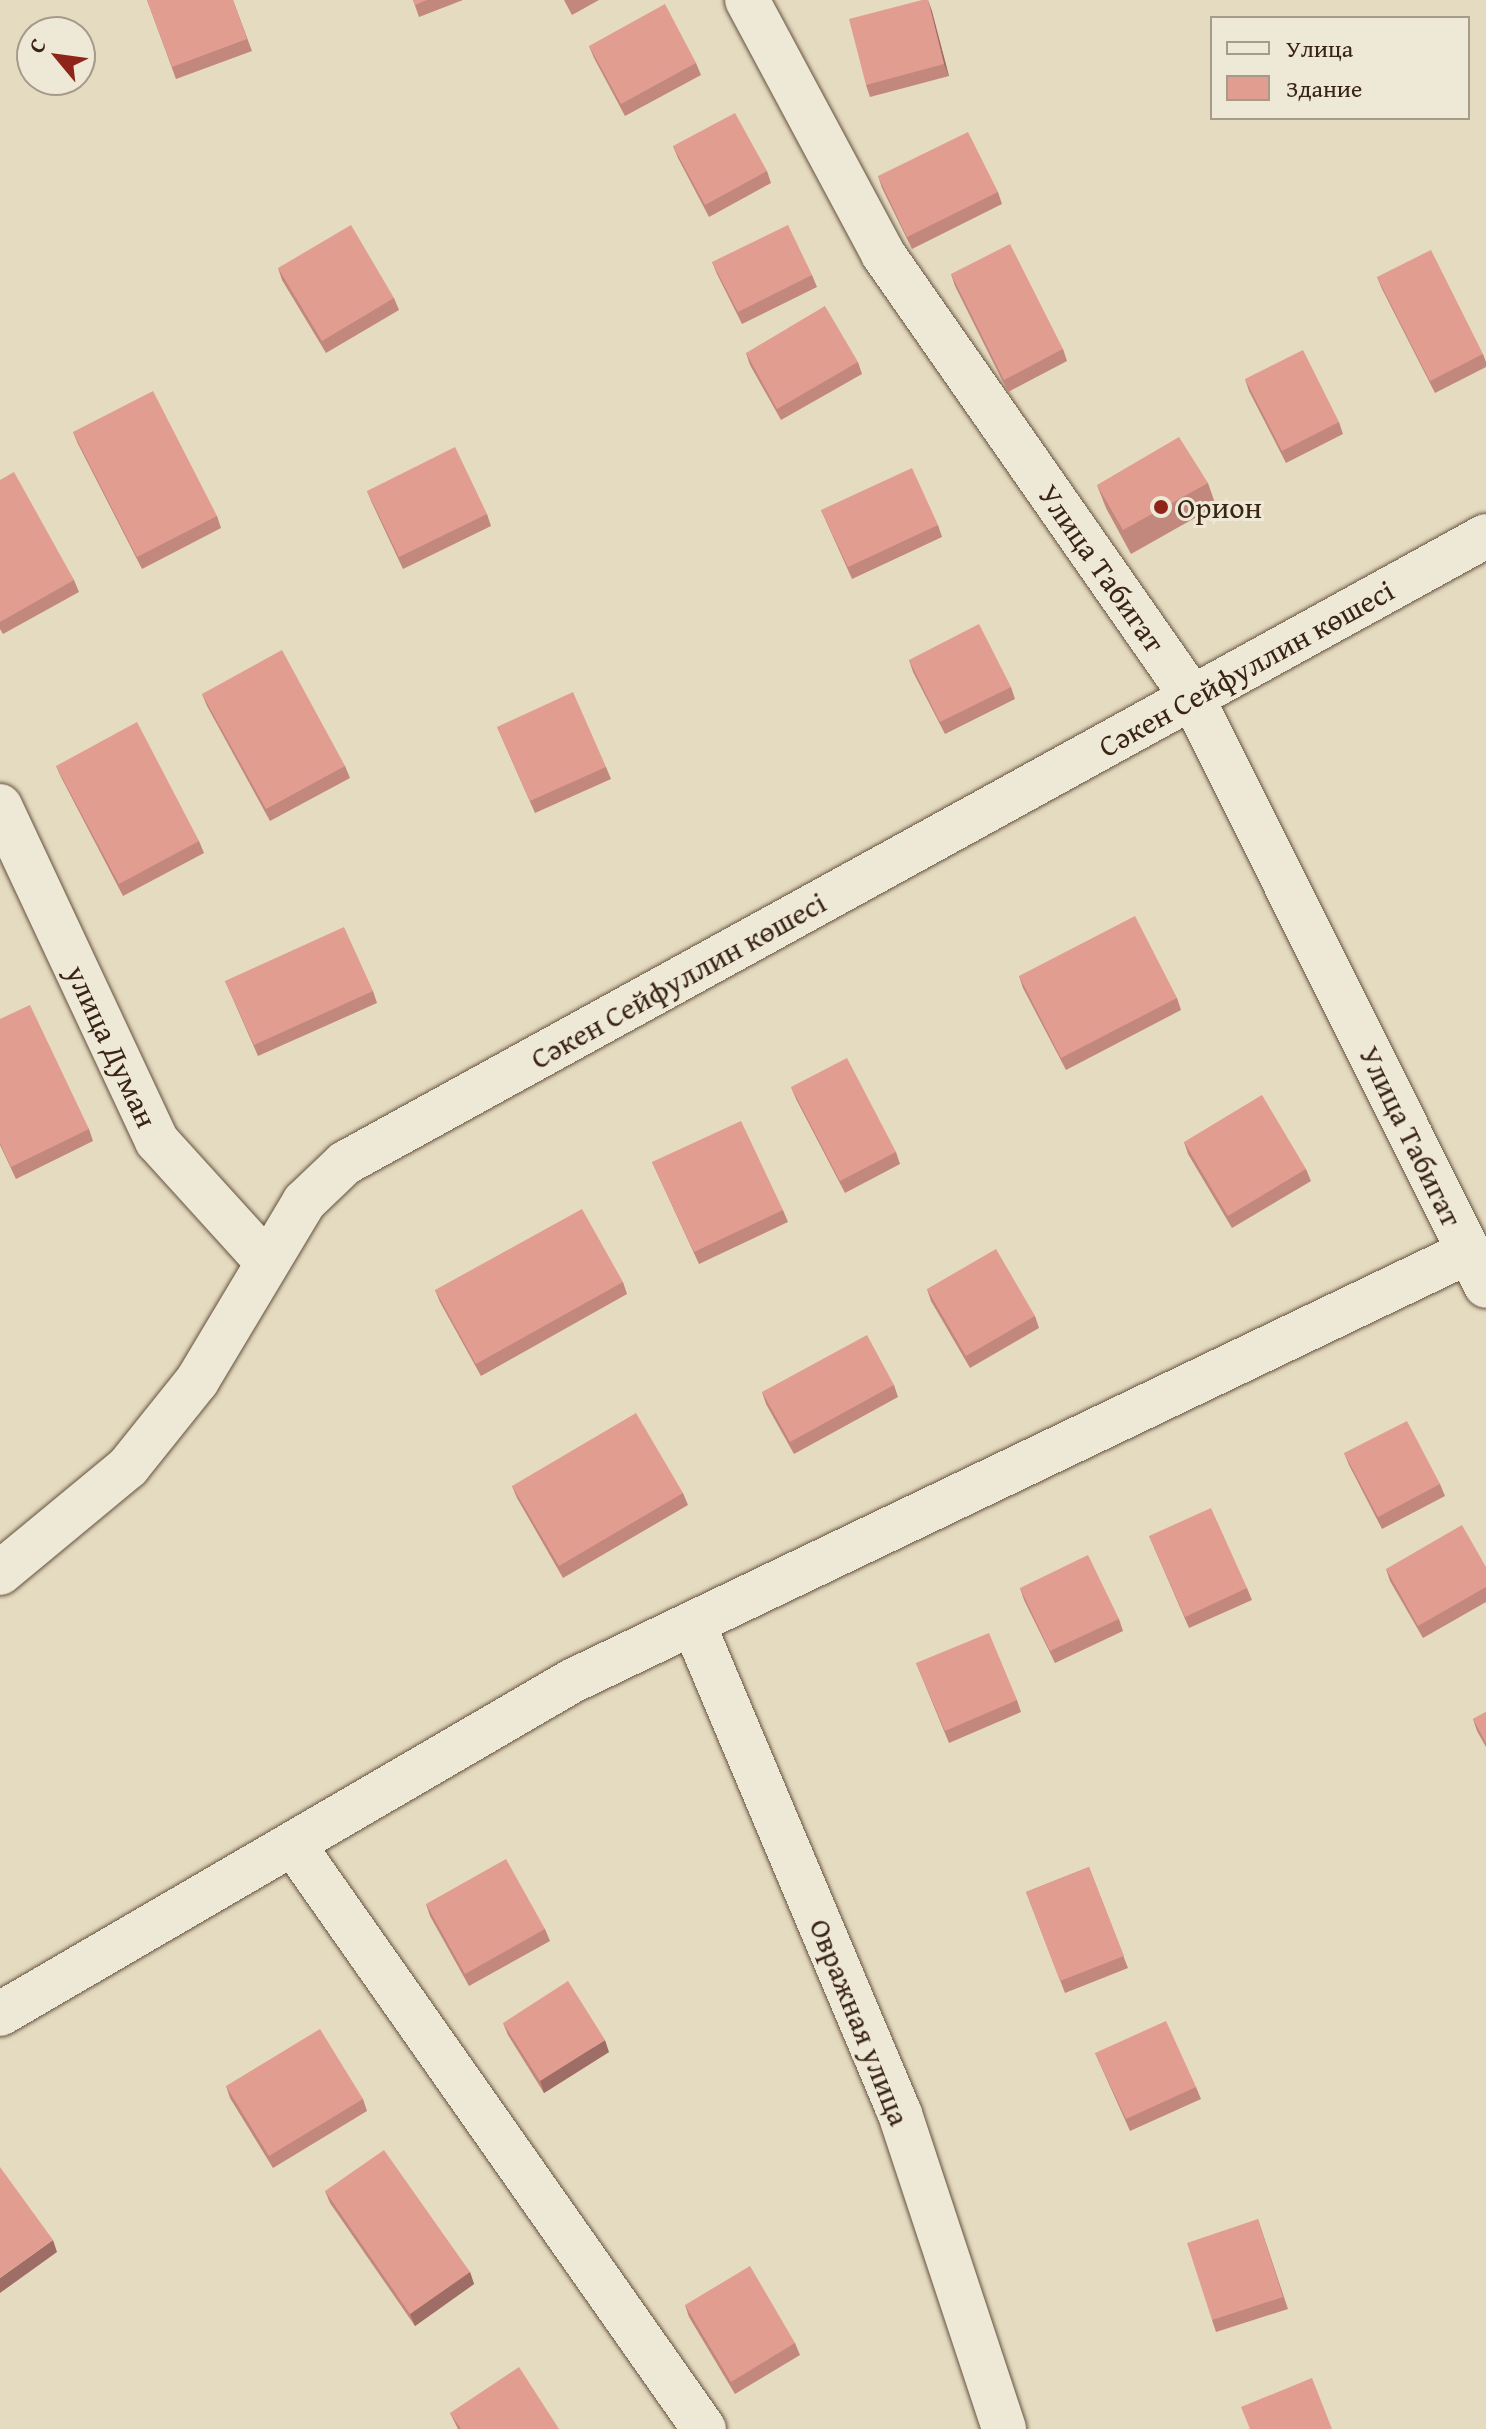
<!DOCTYPE html>
<html>
<head>
<meta charset="utf-8">
<style>
  body { margin:0 }
  #map { position:relative; width:1486px; height:2429px; overflow:hidden; background:#e5dbc1; font-family:"Gentium Book Plus",serif }
  div>[style] { position:absolute }
  [style*='--x'] { left:calc(var(--x)*1px); top:calc(var(--y)*1px); width:calc(var(--w)*1px); rotate:calc(var(--a)*1deg) }
  .roads { filter:drop-shadow(0 0 2px #65523e) drop-shadow(0 0 2px #65523e) }
  .minor>* { height:44px; margin:-22px; padding:0 22px; transform-origin:22px; border-radius:22px; background:#eee8d7 }
  .wall>* { inset:0; background:#c2877d }
  .shaded-wall>* { inset:0; background:#9e6e66 }
  .building>* { inset:0; background:#e29d91 }
  .dots>* { width:22px; height:22px; translate:-50% -50%; box-sizing:border-box; border:4px solid #eee8d7; border-radius:50% }
  span { translate:-50% -50%; white-space:nowrap; text-align:center; line-height:1.15; -webkit-text-stroke:6px #eee8d7; paint-order:stroke }
  .poi-label { font-size:30px; color:#3a2413 }
  .left { translate:0 -50%; text-align:left }
  .street-label { font-size:30px; color:#3a2413 }
  .legend { position:absolute; left:1210px; top:16px; width:260px; height:104px; box-sizing:border-box; background:#eee8d7; border:2px solid #a69a89; margin:0; padding:10px 14px; list-style:none; font-size:24px; color:#3a2413 }
  .legend li { display:flex; align-items:center; gap:16px; height:40px }
  .legend b { width:40px; border:2px solid #a69a89 }
  .north { position:absolute; left:16px; top:16px; width:80px; height:80px; box-sizing:border-box; background:#eee8d7; border:2px solid #a69a89; border-radius:50%; rotate:299deg; font-size:22px; font-weight:700; line-height:32px; text-align:center; color:#3a2413 }
  .north::after { content:''; display:block; margin:auto; width:28px; height:36px; background:#8f2418; clip-path:polygon(50% 0,100% 100%,50% 72%,0 100%) }
</style>
</head>
<body>
<div id="map">
  <div class="roads">
    <div class="minor">
      <div style="--x:747;--y:0;--w:288;--a:61.8"></div>
      <div style="--x:883;--y:254;--w:540;--a:55.1"></div>
      <div style="--x:1192;--y:697;--w:658;--a:63.47"></div>
      <div style="--x:0;--y:806;--w:370;--a:64.9"></div>
      <div style="--x:157;--y:1141;--w:159;--a:47.8"></div>
      <div style="--x:0;--y:1573;--w:166;--a:-39.6"></div>
      <div style="--x:128;--y:1467;--w:110;--a:-51.3"></div>
      <div style="--x:197;--y:1381;--w:209;--a:-59.1"></div>
      <div style="--x:304;--y:1202;--w:57;--a:-43.6"></div>
      <div style="--x:345;--y:1163;--w:1302;--a:-28.79"></div>
      <div style="--x:693;--y:1623;--w:533;--a:67.14"></div>
      <div style="--x:900;--y:2114;--w:332;--a:71.7"></div>
      <div style="--x:293;--y:1844;--w:715;--a:54.91"></div>
      <div style="--x:0;--y:2014;--w:662;--a:-30.21"></div>
      <div style="--x:572;--y:1681;--w:993;--a:-25.58"></div>
    </div>
  </div>
  <div class="wall">
    <div style="clip-path:polygon(147px 0,233px 0,252px 51px,176px 79px)"></div>
    <div style="clip-path:polygon(413px 0,463px 0,419px 17px)"></div>
    <div style="clip-path:polygon(564px 0,599px 0,572px 15px)"></div>
    <div style="clip-path:polygon(928px 0,949px 76px,870px 97px,866px 85px)"></div>
    <div style="clip-path:polygon(589px 46px,696px 63px,701px 75px,625px 116px,594px 58px)"></div>
    <div style="clip-path:polygon(673px 146px,767px 171px,771px 183px,709px 217px,678px 158px)"></div>
    <div style="clip-path:polygon(878px 176px,998px 192px,1002px 204px,912px 249px,882px 188px)"></div>
    <div style="clip-path:polygon(712px 262px,812px 275px,817px 287px,742px 324px,717px 274px)"></div>
    <div style="clip-path:polygon(278px 268px,394px 298px,399px 310px,326px 353px,282px 280px)"></div>
    <div style="clip-path:polygon(951px 274px,1063px 349px,1067px 361px,1008px 392px,955px 286px)"></div>
    <div style="clip-path:polygon(1377px 277px,1483px 354px,1486px 362px,1486px 367px,1435px 393px,1382px 289px)"></div>
    <div style="clip-path:polygon(746px 353px,858px 362px,862px 374px,781px 420px,750px 365px)"></div>
    <div style="clip-path:polygon(1245px 379px,1339px 422px,1343px 434px,1286px 463px,1249px 391px)"></div>
    <div style="clip-path:polygon(73px 432px,217px 516px,221px 528px,142px 569px,78px 444px)"></div>
    <div style="clip-path:polygon(0 480px,74px 580px,79px 592px,3px 634px,0 629px)"></div>
    <div style="clip-path:polygon(1208px 483px,1216px 506px,1131px 554px,1106px 508px,1097px 485px)"></div>
    <div style="clip-path:polygon(367px 491px,487px 514px,491px 526px,403px 569px,372px 503px)"></div>
    <div style="clip-path:polygon(821px 510px,938px 525px,942px 537px,852px 579px)"></div>
    <div style="clip-path:polygon(909px 660px,1011px 687px,1015px 699px,945px 734px,913px 672px)"></div>
    <div style="clip-path:polygon(202px 694px,345px 766px,350px 778px,270px 821px,207px 706px)"></div>
    <div style="clip-path:polygon(497px 727px,606px 767px,611px 779px,535px 813px)"></div>
    <div style="clip-path:polygon(56px 766px,199px 841px,204px 853px,123px 896px,61px 777px)"></div>
    <div style="clip-path:polygon(1019px 976px,1177px 998px,1181px 1010px,1066px 1070px,1023px 988px)"></div>
    <div style="clip-path:polygon(225px 981px,373px 991px,377px 1003px,258px 1056px)"></div>
    <div style="clip-path:polygon(0 1019px,89px 1129px,93px 1141px,16px 1179px,0 1145px)"></div>
    <div style="clip-path:polygon(791px 1087px,896px 1152px,900px 1164px,845px 1193px,796px 1099px)"></div>
    <div style="clip-path:polygon(1184px 1142px,1306px 1169px,1311px 1181px,1232px 1228px,1188px 1154px)"></div>
    <div style="clip-path:polygon(652px 1162px,783px 1210px,788px 1222px,699px 1264px)"></div>
    <div style="clip-path:polygon(623px 1282px,627px 1294px,481px 1376px,440px 1302px,435px 1290px)"></div>
    <div style="clip-path:polygon(927px 1289px,1035px 1316px,1039px 1328px,970px 1368px,931px 1301px)"></div>
    <div style="clip-path:polygon(894px 1385px,898px 1397px,794px 1454px,766px 1404px,762px 1392px)"></div>
    <div style="clip-path:polygon(1344px 1453px,1440px 1484px,1445px 1496px,1382px 1529px,1349px 1465px)"></div>
    <div style="clip-path:polygon(512px 1486px,683px 1493px,688px 1505px,563px 1578px,517px 1498px)"></div>
    <div style="clip-path:polygon(1149px 1536px,1247px 1588px,1252px 1600px,1189px 1628px)"></div>
    <div style="clip-path:polygon(1486px 1567px,1486px 1602px,1423px 1638px,1390px 1581px,1386px 1569px)"></div>
    <div style="clip-path:polygon(1020px 1588px,1119px 1619px,1123px 1631px,1055px 1663px,1024px 1600px)"></div>
    <div style="clip-path:polygon(916px 1663px,1017px 1700px,1021px 1712px,949px 1743px)"></div>
    <div style="clip-path:polygon(1486px 1712px,1486px 1747px,1477px 1731px,1473px 1719px)"></div>
    <div style="clip-path:polygon(1089px 1867px,1128px 1968px,1065px 1993px,1026px 1892px)"></div>
    <div style="clip-path:polygon(426px 1904px,545px 1929px,550px 1941px,469px 1986px,430px 1916px)"></div>
    <div style="clip-path:polygon(503px 2023px,609px 2052px,544px 2093px,508px 2035px)"></div>
    <div style="clip-path:polygon(1095px 2053px,1196px 2087px,1201px 2099px,1130px 2131px)"></div>
    <div style="clip-path:polygon(226px 2086px,363px 2099px,367px 2111px,273px 2168px,230px 2098px)"></div>
    <div style="clip-path:polygon(325px 2191px,470px 2272px,474px 2284px,415px 2326px,330px 2203px)"></div>
    <div style="clip-path:polygon(1258px 2219px,1288px 2309px,1216px 2332px,1212px 2320px)"></div>
    <div style="clip-path:polygon(685px 2305px,795px 2343px,800px 2355px,735px 2394px,689px 2317px)"></div>
    <div style="clip-path:polygon(450px 2413px,559px 2429px,458px 2429px)"></div>
  </div>
  <div class="shaded-wall">
    <div style="clip-path:polygon(928px 0,932px 11px,949px 76px,944px 64px)"></div>
    <div style="clip-path:polygon(605px 2040px,609px 2052px,544px 2093px,540px 2081px)"></div>
    <div style="clip-path:polygon(53px 2240px,57px 2252px,0 2293px,0 2278px)"></div>
    <div style="clip-path:polygon(470px 2272px,474px 2284px,415px 2326px,410px 2314px)"></div>
  </div>
  <div class="building">
    <div style="clip-path:polygon(147px 0,233px 0,247px 39px,172px 67px)"></div>
    <div style="clip-path:polygon(413px 0,427px 0,415px 5px)"></div>
    <div style="clip-path:polygon(922px 0,928px 0,944px 64px,866px 85px,849px 19px)"></div>
    <div style="clip-path:polygon(665px 4px,696px 63px,621px 104px,589px 46px)"></div>
    <div style="clip-path:polygon(735px 113px,767px 171px,705px 205px,673px 146px)"></div>
    <div style="clip-path:polygon(968px 132px,998px 192px,907px 237px,878px 176px)"></div>
    <div style="clip-path:polygon(351px 225px,394px 298px,322px 341px,278px 268px)"></div>
    <div style="clip-path:polygon(788px 225px,812px 275px,738px 312px,712px 262px)"></div>
    <div style="clip-path:polygon(1010px 244px,1063px 349px,1004px 380px,951px 274px)"></div>
    <div style="clip-path:polygon(1431px 250px,1483px 354px,1430px 381px,1377px 277px)"></div>
    <div style="clip-path:polygon(825px 306px,858px 362px,777px 409px,746px 353px)"></div>
    <div style="clip-path:polygon(1303px 350px,1339px 422px,1282px 451px,1245px 379px)"></div>
    <div style="clip-path:polygon(153px 391px,217px 516px,137px 557px,73px 432px)"></div>
    <div style="clip-path:polygon(1179px 437px,1208px 483px,1123px 530px,1097px 485px)"></div>
    <div style="clip-path:polygon(455px 447px,487px 514px,399px 557px,367px 491px)"></div>
    <div style="clip-path:polygon(912px 468px,938px 525px,848px 567px,821px 510px)"></div>
    <div style="clip-path:polygon(14px 472px,74px 580px,0 622px,0 480px)"></div>
    <div style="clip-path:polygon(979px 624px,1011px 687px,940px 722px,909px 660px)"></div>
    <div style="clip-path:polygon(282px 650px,345px 766px,266px 809px,202px 694px)"></div>
    <div style="clip-path:polygon(573px 692px,606px 767px,530px 801px,497px 727px)"></div>
    <div style="clip-path:polygon(137px 722px,199px 841px,119px 884px,56px 766px)"></div>
    <div style="clip-path:polygon(1135px 916px,1177px 998px,1061px 1058px,1019px 976px)"></div>
    <div style="clip-path:polygon(344px 927px,373px 991px,254px 1045px,225px 981px)"></div>
    <div style="clip-path:polygon(30px 1005px,89px 1129px,11px 1167px,0 1143px,0 1019px)"></div>
    <div style="clip-path:polygon(847px 1058px,896px 1152px,840px 1181px,791px 1087px)"></div>
    <div style="clip-path:polygon(1262px 1095px,1306px 1169px,1228px 1216px,1184px 1142px)"></div>
    <div style="clip-path:polygon(741px 1121px,783px 1210px,694px 1252px,652px 1162px)"></div>
    <div style="clip-path:polygon(582px 1209px,623px 1282px,476px 1364px,435px 1290px)"></div>
    <div style="clip-path:polygon(996px 1249px,1035px 1316px,966px 1356px,927px 1289px)"></div>
    <div style="clip-path:polygon(867px 1335px,894px 1385px,790px 1442px,762px 1392px)"></div>
    <div style="clip-path:polygon(636px 1413px,683px 1493px,559px 1566px,512px 1486px)"></div>
    <div style="clip-path:polygon(1407px 1421px,1440px 1484px,1378px 1517px,1344px 1453px)"></div>
    <div style="clip-path:polygon(1211px 1508px,1247px 1588px,1185px 1617px,1149px 1536px)"></div>
    <div style="clip-path:polygon(1462px 1525px,1486px 1567px,1486px 1587px,1418px 1626px,1386px 1569px)"></div>
    <div style="clip-path:polygon(1088px 1555px,1119px 1619px,1050px 1651px,1020px 1588px)"></div>
    <div style="clip-path:polygon(989px 1633px,1017px 1700px,945px 1731px,916px 1663px)"></div>
    <div style="clip-path:polygon(1486px 1712px,1486px 1743px,1473px 1719px)"></div>
    <div style="clip-path:polygon(506px 1859px,545px 1929px,465px 1974px,426px 1904px)"></div>
    <div style="clip-path:polygon(1089px 1867px,1124px 1956px,1060px 1981px,1026px 1892px)"></div>
    <div style="clip-path:polygon(568px 1981px,605px 2040px,540px 2081px,503px 2023px)"></div>
    <div style="clip-path:polygon(1166px 2021px,1196px 2087px,1126px 2119px,1095px 2053px)"></div>
    <div style="clip-path:polygon(320px 2029px,363px 2099px,269px 2156px,226px 2086px)"></div>
    <div style="clip-path:polygon(384px 2150px,470px 2272px,410px 2314px,325px 2191px)"></div>
    <div style="clip-path:polygon(0 2167px,53px 2240px,0 2278px)"></div>
    <div style="clip-path:polygon(1258px 2219px,1283px 2297px,1212px 2320px,1187px 2243px)"></div>
    <div style="clip-path:polygon(750px 2266px,795px 2343px,731px 2382px,685px 2305px)"></div>
    <div style="clip-path:polygon(519px 2367px,559px 2429px,461px 2429px,450px 2413px)"></div>
    <div style="clip-path:polygon(1312px 2378px,1332px 2429px,1250px 2429px,1241px 2407px)"></div>
  </div>
  <div class="dots">
    <div style="left:1161px;top:507px;background:#8f2418"></div>
  </div>
  <div class="poi-label">
    <span class="left" style="left:1177px;top:507px">Орион</span>
  </div>
  <div class="street-label">
    <span style="left:1102px;top:568px;rotate:55deg">Улица Табигат</span>
    <span style="left:1246px;top:668px;rotate:-29deg">Сәкен Сейфуллин көшесі</span>
    <span style="left:678px;top:980px;rotate:-29deg">Сәкен Сейфуллин көшесі</span>
    <span style="left:112px;top:1046px;rotate:65deg">улица Думан</span>
    <span style="left:1411px;top:1136px;rotate:64deg">Улица Табигат</span>
    <span style="left:860px;top:2022px;rotate:68deg">Овражная улица</span>
  </div>
  <ul class="legend">
  <li><b style="height:10px;background:#eee8d7"></b>Улица</li>
  <li><b style="height:22px;background:#e29d91"></b>Здание</li>
  </ul>
  <div class="north">С</div>
</div>
</body>
</html>
